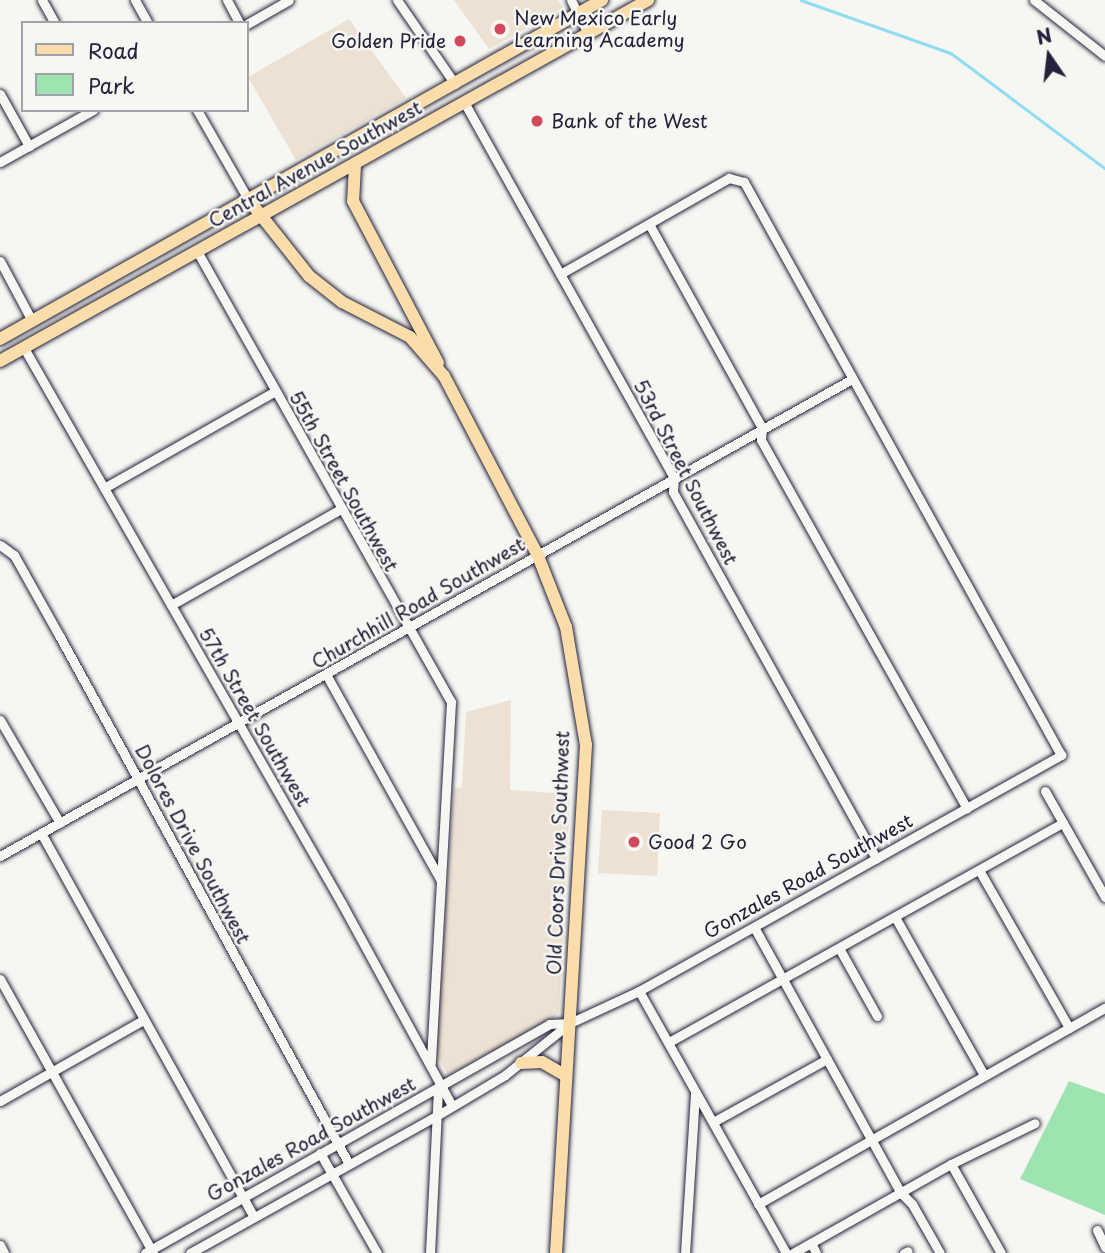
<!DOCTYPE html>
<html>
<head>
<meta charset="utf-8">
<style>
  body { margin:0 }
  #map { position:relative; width:1105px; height:1253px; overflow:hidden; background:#f6f6f2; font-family:"Playpen Sans",sans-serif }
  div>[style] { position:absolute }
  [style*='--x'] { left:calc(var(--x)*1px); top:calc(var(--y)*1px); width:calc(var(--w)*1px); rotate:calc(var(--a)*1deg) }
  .built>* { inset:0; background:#ede1d3 }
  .green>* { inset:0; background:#9de4b1 }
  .stream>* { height:2.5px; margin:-1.25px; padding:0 1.25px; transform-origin:1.25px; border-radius:1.25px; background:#90dcf0 }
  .roads { filter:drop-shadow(0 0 2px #22223b) drop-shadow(0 0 2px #22223b) }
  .minor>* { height:9px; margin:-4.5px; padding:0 4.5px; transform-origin:4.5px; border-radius:4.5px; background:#f6f6f2 }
  .major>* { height:12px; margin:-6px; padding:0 6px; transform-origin:6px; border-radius:6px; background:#fbddab }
  .dots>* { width:19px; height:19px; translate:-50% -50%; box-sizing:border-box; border:4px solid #f6f6f2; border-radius:50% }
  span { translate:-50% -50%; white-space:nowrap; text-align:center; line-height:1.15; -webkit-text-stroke:5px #f6f6f2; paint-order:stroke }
  .poi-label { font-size:19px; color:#22223b }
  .left { translate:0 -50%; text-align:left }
  .right { translate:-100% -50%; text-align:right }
  .street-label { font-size:19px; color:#22223b }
  .legend { position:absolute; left:21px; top:21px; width:228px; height:91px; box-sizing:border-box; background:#f6f6f2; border:2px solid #a1a1a9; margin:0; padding:9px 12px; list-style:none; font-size:21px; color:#22223b }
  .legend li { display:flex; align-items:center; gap:14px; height:35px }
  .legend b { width:35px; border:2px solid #a1a1a9 }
  .north { position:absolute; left:1014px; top:21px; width:70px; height:70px; -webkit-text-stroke:5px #f6f6f2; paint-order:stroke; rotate:346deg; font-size:19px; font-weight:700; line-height:28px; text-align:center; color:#22223b }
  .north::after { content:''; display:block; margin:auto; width:24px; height:32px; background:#22223b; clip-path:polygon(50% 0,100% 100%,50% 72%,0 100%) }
</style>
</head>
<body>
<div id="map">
  <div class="built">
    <div style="clip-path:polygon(454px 0,558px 0,563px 8px,489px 49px)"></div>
    <div style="clip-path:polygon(349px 19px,406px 98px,296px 160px,248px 77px)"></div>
    <div style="clip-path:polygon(511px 700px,510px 790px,570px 794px,559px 1011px,555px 1018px,448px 1075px,436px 1054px,454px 789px,462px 787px,466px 712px)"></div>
    <div style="clip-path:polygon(602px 810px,660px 813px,657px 876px,598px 873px)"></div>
  </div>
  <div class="green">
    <div style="clip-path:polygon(1069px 1081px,1105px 1094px,1105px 1215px,1020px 1179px)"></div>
  </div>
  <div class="stream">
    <div style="--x:801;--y:0;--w:159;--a:19.5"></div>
    <div style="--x:951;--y:53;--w:192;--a:36.8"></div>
  </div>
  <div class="roads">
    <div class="minor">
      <div style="--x:42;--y:0;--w:26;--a:61"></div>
      <div style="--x:135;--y:0;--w:26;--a:61"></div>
      <div style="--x:227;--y:0;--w:26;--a:62"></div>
      <div style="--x:397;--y:0;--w:102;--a:55.4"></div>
      <div style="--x:571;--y:0;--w:38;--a:63"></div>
      <div style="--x:1034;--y:0;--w:90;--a:38.3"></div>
      <div style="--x:247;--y:24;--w:48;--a:-29.7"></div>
      <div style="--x:0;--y:94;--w:60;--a:60.9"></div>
      <div style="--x:464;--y:102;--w:430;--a:60.8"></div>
      <div style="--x:674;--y:477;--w:15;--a:94"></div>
      <div style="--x:673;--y:492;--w:419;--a:61"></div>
      <div style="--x:197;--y:110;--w:103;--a:60.2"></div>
      <div style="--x:0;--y:162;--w:107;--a:-29.2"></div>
      <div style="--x:649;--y:224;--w:233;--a:61"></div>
      <div style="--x:762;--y:428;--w:12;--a:95"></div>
      <div style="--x:761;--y:440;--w:422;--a:60.8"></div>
      <div style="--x:197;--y:251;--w:518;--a:60.61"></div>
      <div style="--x:451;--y:702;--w:361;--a:93.2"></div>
      <div style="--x:0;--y:261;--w:68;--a:61.9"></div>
      <div style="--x:24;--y:348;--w:641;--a:60.23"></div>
      <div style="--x:342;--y:904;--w:230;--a:61.4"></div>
      <div style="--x:104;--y:488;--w:195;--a:-29.5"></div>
      <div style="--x:0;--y:545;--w:17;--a:36"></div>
      <div style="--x:14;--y:555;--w:94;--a:60.7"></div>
      <div style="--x:60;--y:637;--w:601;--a:61.26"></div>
      <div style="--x:171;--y:605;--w:195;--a:-29.5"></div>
      <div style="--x:327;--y:676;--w:232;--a:60.9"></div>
      <div style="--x:0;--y:720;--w:119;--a:59.8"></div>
      <div style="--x:1045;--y:791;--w:122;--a:60.5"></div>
      <div style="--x:41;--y:833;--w:439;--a:61"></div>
      <div style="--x:0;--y:856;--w:976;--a:-29.24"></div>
      <div style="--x:979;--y:870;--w:182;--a:60.3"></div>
      <div style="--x:895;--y:917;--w:181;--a:60.6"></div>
      <div style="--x:754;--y:927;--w:303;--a:61.1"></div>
      <div style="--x:900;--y:1192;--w:17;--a:45"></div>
      <div style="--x:912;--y:1204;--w:56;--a:60.3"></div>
      <div style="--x:839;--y:948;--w:78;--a:60.8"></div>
      <div style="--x:0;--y:979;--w:314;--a:60.8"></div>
      <div style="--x:639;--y:991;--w:300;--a:60.7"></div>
      <div style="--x:669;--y:1042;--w:451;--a:-29.1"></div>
      <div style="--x:0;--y:1101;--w:164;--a:-29.5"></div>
      <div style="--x:713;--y:1122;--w:130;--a:-28.9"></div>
      <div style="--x:320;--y:1153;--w:115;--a:60.3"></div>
      <div style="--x:951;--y:1164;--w:102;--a:60.7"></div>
      <div style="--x:758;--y:1204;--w:399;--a:-29.5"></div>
      <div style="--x:1097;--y:1230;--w:19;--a:65"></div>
      <div style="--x:811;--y:1243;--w:11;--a:63"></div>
      <div style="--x:0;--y:1245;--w:9;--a:63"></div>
      <div style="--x:145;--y:1253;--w:464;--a:-29.5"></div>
      <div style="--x:549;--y:1024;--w:21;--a:-3"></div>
      <div style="--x:190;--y:1253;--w:284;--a:-29.1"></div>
      <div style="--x:438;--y:1115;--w:78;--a:-30.8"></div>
      <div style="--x:505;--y:1075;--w:83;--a:-38.7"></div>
      <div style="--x:570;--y:1023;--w:76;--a:-24.9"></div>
      <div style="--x:639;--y:991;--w:484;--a:-29.2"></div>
      <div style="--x:1061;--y:755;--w:655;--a:-118.95"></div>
      <div style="--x:744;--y:182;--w:16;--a:-165"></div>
      <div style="--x:729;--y:178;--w:194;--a:150.4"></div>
      <div style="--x:430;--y:1253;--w:165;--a:-87.2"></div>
      <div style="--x:685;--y:1253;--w:161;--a:-86.4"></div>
      <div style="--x:793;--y:1253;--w:181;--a:-29.4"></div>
      <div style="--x:951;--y:1164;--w:93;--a:-26"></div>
      <div style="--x:904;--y:1253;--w:4;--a:-27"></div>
    </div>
    <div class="major">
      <div style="--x:355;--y:165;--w:36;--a:93"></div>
      <div style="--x:353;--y:201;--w:183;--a:62.3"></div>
      <div style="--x:248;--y:199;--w:98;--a:51.6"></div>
      <div style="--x:309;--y:276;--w:42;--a:38.2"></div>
      <div style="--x:342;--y:302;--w:76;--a:27.2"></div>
      <div style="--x:410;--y:337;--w:52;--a:48.9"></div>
      <div style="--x:444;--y:376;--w:203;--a:62.4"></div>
      <div style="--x:538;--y:556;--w:76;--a:68.5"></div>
      <div style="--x:566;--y:627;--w:120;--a:80.4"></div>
      <div style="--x:586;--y:745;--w:509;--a:93.38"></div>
      <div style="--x:0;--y:339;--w:691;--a:-29.38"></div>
      <div style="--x:0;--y:361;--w:742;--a:-29.12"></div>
      <div style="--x:521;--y:1063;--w:21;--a:-3"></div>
      <div style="--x:542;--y:1062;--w:28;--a:30"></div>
    </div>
  </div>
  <div class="dots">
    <div style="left:500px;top:29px;background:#d1495b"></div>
    <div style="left:460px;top:41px;background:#d1495b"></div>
    <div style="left:537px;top:121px;background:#d1495b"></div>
    <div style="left:634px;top:842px;background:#d1495b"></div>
  </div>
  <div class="poi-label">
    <span class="left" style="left:514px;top:29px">New Mexico Early<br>Learning Academy</span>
    <span class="right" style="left:446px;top:41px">Golden Pride</span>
    <span class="left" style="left:551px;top:121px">Bank of the West</span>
    <span class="left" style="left:648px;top:842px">Good 2 Go</span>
  </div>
  <div class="street-label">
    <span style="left:315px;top:164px;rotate:-29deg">Central Avenue Southwest</span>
    <span style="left:686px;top:472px;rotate:63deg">53rd Street Southwest</span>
    <span style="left:344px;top:481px;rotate:61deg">55th Street Southwest</span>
    <span style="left:418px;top:603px;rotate:-30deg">Churchhill Road Southwest</span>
    <span style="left:255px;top:717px;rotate:60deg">57th Street Southwest</span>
    <span style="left:193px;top:844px;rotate:62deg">Dolores Drive Southwest</span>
    <span style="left:558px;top:853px;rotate:-88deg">Old Coors Drive Southwest</span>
    <span style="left:808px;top:876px;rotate:-29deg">Gonzales Road Southwest</span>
    <span style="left:311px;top:1139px;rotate:-29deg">Gonzales Road Southwest</span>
  </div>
  <ul class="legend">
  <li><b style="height:9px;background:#fbddab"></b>Road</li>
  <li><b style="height:19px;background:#9de4b1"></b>Park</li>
  </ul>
  <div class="north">N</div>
</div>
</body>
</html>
